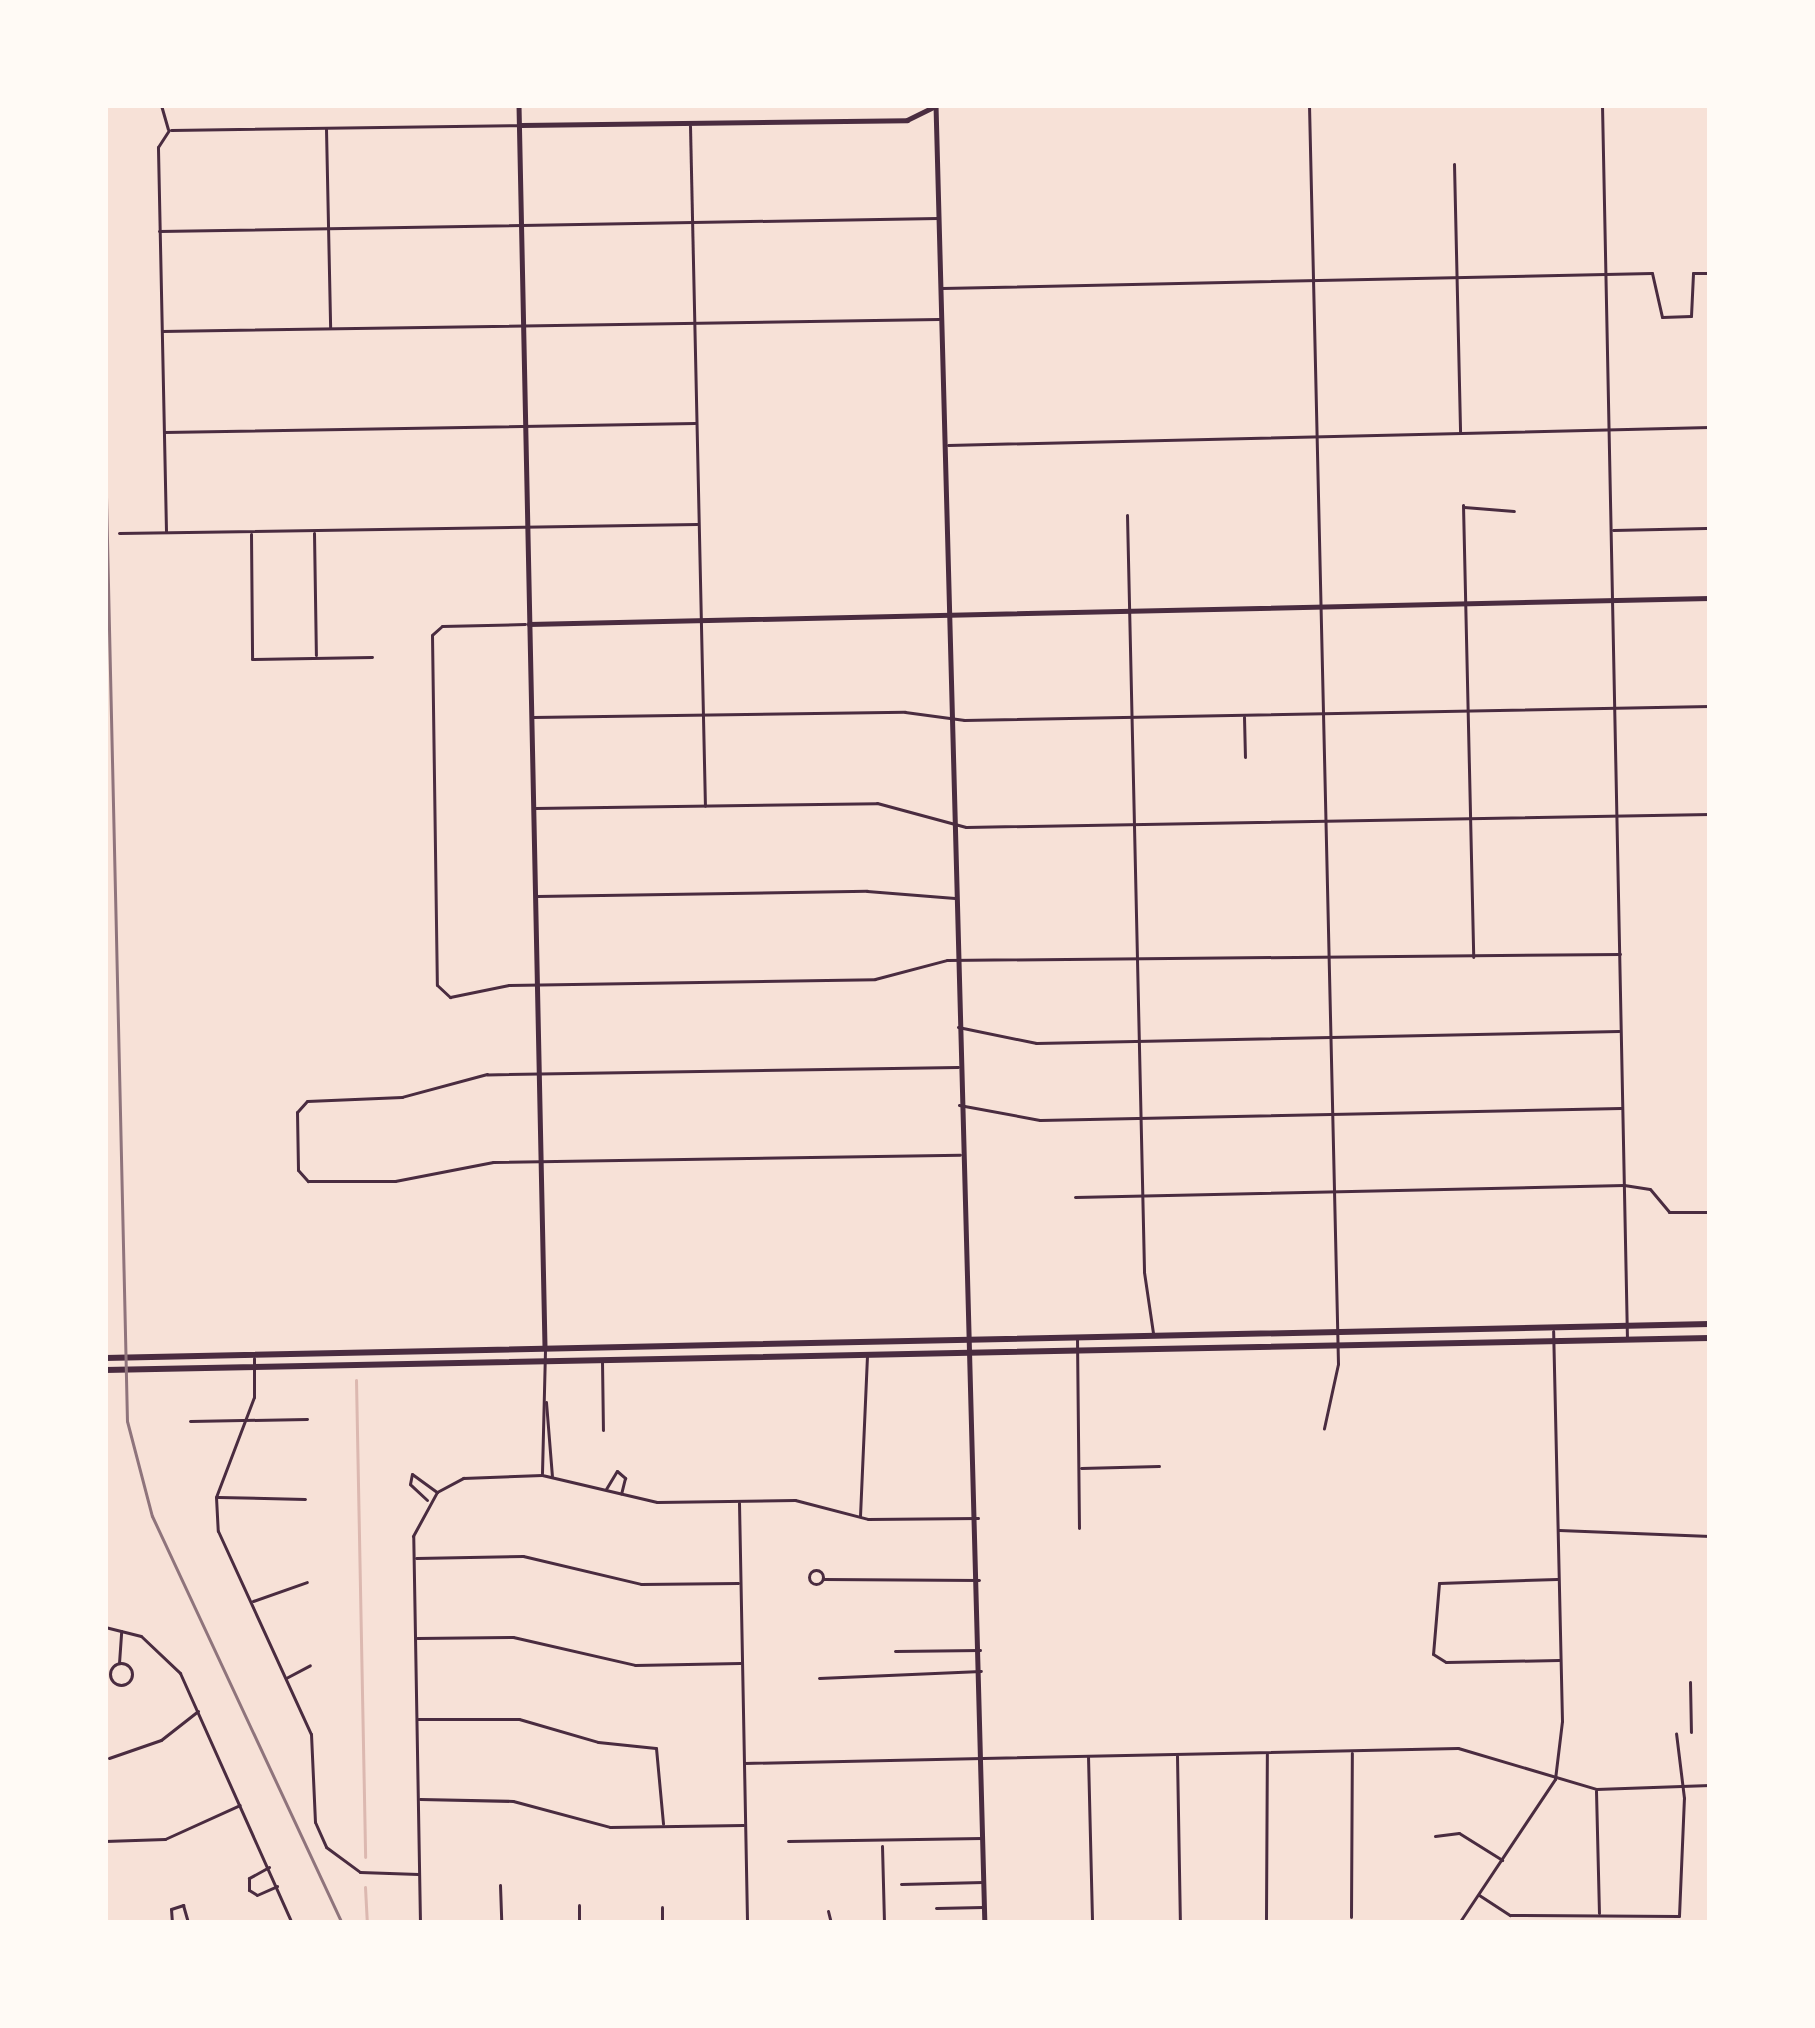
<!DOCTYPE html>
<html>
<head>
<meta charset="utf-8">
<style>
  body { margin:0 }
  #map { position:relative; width:1815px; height:2028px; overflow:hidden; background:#f7e1d7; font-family:"IBM Plex Serif",serif }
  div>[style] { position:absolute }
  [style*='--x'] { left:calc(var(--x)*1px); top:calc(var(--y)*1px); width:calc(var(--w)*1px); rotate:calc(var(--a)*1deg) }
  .stream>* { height:3px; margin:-1.5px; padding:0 1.5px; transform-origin:1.5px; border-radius:1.5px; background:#dcb8b0 }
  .minor>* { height:3px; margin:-1.5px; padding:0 1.5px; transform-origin:1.5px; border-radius:1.5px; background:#4a2c40 }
  .minor>.ring { margin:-1.5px; padding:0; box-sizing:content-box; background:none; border:3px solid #4a2c40; border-radius:50% }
  .tertiary>* { height:4.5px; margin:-2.25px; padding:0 2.25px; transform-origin:2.25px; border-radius:2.25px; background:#4a2c40 }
  .primary>* { height:6px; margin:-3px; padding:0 3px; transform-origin:3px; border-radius:3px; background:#4a2c40 }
  .rail>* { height:3px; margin:-1.5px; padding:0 1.5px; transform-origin:1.5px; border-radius:1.5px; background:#8f747c }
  span { translate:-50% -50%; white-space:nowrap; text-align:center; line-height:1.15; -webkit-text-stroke:12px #fffaf5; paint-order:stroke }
  .frame { position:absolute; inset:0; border:108px solid #fffaf5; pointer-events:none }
</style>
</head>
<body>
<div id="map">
  <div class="stream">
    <div style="--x:356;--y:1380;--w:477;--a:88.9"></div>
    <div style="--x:365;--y:1887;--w:36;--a:87"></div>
  </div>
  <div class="minor">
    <div style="--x:161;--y:105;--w:25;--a:74"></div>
    <div style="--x:1309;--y:105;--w:1259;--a:88.68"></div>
    <div style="--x:1338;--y:1364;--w:66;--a:102.3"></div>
    <div style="--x:1602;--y:105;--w:1233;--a:88.84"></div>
    <div style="--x:690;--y:126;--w:680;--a:88.74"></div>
    <div style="--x:326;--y:129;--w:199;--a:88.8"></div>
    <div style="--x:171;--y:130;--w:349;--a:-0.8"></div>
    <div style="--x:1454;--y:164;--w:268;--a:88.7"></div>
    <div style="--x:159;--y:231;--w:779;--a:-0.96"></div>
    <div style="--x:942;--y:288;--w:710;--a:-1.21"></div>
    <div style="--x:1652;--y:273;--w:45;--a:77.2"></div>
    <div style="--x:1662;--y:317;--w:29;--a:-2"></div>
    <div style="--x:1691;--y:316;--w:43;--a:-87.3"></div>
    <div style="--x:1693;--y:273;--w:17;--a:0"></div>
    <div style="--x:162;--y:331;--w:777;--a:-0.88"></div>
    <div style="--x:164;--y:432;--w:531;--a:-0.97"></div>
    <div style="--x:948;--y:445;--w:762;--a:-1.35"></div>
    <div style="--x:1463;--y:505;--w:452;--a:88.7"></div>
    <div style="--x:1464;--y:507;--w:50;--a:4.6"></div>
    <div style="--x:1127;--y:515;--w:757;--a:88.71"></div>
    <div style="--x:1144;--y:1272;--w:62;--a:81.6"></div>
    <div style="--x:1613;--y:530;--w:93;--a:-1.2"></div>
    <div style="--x:166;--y:531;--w:384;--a:-91.2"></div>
    <div style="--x:158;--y:147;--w:20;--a:-57"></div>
    <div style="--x:119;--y:533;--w:578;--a:-0.89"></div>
    <div style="--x:314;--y:533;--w:122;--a:89.1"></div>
    <div style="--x:251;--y:534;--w:125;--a:89.5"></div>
    <div style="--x:252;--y:659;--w:120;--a:-1"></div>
    <div style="--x:525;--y:624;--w:83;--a:178.6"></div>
    <div style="--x:442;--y:626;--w:13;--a:138"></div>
    <div style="--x:432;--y:635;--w:350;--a:89.2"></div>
    <div style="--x:437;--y:985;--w:18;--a:43"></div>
    <div style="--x:450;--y:997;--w:60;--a:-11.5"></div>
    <div style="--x:509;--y:985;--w:366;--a:-0.9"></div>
    <div style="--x:875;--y:979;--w:74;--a:-14.8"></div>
    <div style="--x:947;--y:960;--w:673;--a:-0.51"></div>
    <div style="--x:533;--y:717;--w:372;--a:-0.8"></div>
    <div style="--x:905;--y:712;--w:60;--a:7.7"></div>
    <div style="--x:964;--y:720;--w:746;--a:-1.08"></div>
    <div style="--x:1244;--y:717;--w:40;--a:88.6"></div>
    <div style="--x:535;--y:808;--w:342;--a:-0.8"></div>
    <div style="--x:877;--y:803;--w:92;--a:15.1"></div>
    <div style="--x:966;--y:827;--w:744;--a:-1"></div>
    <div style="--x:537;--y:896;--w:330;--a:-0.9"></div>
    <div style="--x:867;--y:891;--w:88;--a:4.5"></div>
    <div style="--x:958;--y:1027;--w:80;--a:11.6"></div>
    <div style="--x:1036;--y:1043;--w:583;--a:-1.18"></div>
    <div style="--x:958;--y:1067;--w:471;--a:179.1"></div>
    <div style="--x:487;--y:1074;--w:88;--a:164.9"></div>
    <div style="--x:402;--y:1097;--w:95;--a:177.6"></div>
    <div style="--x:307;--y:1101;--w:15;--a:132"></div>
    <div style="--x:297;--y:1112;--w:58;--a:89"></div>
    <div style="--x:298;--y:1170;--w:15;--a:48"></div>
    <div style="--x:308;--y:1181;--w:87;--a:0"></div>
    <div style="--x:395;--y:1181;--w:100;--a:-11"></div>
    <div style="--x:493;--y:1162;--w:467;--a:-0.9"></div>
    <div style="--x:959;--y:1105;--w:82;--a:10.5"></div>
    <div style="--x:1040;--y:1120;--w:581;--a:-1.18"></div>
    <div style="--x:1075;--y:1197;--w:549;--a:-1.25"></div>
    <div style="--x:1624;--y:1185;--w:26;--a:9"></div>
    <div style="--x:1650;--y:1189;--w:30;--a:50"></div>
    <div style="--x:1669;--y:1212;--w:41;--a:0"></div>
    <div style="--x:1077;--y:1338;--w:190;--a:89.4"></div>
    <div style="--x:254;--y:1358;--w:39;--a:90"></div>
    <div style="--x:254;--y:1397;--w:107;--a:110.8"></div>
    <div style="--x:216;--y:1497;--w:34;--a:87"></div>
    <div style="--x:218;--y:1531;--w:223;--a:65.4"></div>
    <div style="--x:311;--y:1734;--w:88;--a:87.4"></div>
    <div style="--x:315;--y:1822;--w:27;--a:66"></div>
    <div style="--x:326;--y:1847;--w:42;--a:36.3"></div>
    <div style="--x:360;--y:1872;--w:58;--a:2"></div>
    <div style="--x:602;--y:1361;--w:69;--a:89.2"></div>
    <div style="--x:546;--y:1402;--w:74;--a:85.4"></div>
    <div style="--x:190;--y:1421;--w:117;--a:-1"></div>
    <div style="--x:1081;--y:1468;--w:78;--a:-1.5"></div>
    <div style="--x:542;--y:1473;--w:122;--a:-88.6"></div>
    <div style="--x:606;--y:1489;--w:21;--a:-59"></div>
    <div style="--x:617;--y:1471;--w:11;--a:41"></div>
    <div style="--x:625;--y:1478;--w:16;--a:104"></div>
    <div style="--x:218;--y:1497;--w:87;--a:1.3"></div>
    <div style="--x:427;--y:1500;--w:23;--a:-137"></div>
    <div style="--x:410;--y:1484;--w:10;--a:-79"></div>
    <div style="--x:412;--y:1474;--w:31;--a:36"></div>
    <div style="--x:739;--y:1503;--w:420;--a:88.9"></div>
    <div style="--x:860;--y:1516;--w:160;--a:-87.5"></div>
    <div style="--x:1559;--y:1530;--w:151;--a:2.3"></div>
    <div style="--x:416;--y:1558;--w:107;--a:-1.1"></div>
    <div style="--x:523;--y:1556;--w:121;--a:13.3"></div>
    <div style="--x:641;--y:1584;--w:97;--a:-0.6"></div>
    <div class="ring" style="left:809px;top:1570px;width:11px;height:11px"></div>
    <div style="--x:823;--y:1579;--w:156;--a:0.4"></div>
    <div style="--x:1557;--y:1579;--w:118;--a:178.1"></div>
    <div style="--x:1439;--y:1583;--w:71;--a:94.8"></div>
    <div style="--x:1433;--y:1654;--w:15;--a:32"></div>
    <div style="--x:1446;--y:1662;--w:113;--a:-1"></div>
    <div style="--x:253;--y:1601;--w:57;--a:-19.4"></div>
    <div style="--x:105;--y:1627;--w:37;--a:14"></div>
    <div style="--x:141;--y:1636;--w:54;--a:43.5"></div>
    <div style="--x:180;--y:1673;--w:274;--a:65.9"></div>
    <div style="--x:417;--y:1638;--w:96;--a:-0.6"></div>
    <div style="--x:513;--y:1637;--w:125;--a:12.9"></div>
    <div style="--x:635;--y:1665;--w:105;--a:-1.1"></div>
    <div style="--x:895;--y:1651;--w:85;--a:-0.7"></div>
    <div style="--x:119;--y:1663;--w:32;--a:-86"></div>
    <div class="ring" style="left:110px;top:1663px;width:19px;height:19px"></div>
    <div style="--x:286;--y:1678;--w:27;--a:-28"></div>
    <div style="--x:819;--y:1678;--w:162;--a:-2.5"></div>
    <div style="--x:1690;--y:1682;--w:50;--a:88.9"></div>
    <div style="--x:418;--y:1719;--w:101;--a:0"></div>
    <div style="--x:519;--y:1719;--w:82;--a:16.2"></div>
    <div style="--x:598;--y:1742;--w:58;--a:5.9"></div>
    <div style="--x:656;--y:1748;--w:76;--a:84.7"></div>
    <div style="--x:105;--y:1752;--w:16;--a:90"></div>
    <div style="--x:1088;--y:1756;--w:167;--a:88.6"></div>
    <div style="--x:1092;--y:1923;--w:340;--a:0"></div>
    <div style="--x:1177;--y:1756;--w:164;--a:89"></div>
    <div style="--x:109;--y:1758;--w:55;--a:-19.1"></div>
    <div style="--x:161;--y:1740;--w:47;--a:-38.1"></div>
    <div style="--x:744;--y:1763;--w:714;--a:-1.2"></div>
    <div style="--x:1458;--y:1748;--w:144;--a:16.5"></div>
    <div style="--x:1596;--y:1789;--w:114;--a:-2"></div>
    <div style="--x:1596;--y:1791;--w:122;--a:88.6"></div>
    <div style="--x:420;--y:1799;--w:93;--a:1.2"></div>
    <div style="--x:513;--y:1801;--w:100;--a:15"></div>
    <div style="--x:610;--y:1827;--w:133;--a:-0.9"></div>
    <div style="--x:1435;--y:1836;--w:24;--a:-7"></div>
    <div style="--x:1459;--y:1833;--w:51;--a:32.1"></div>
    <div style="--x:105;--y:1841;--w:60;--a:-1.9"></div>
    <div style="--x:165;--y:1839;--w:82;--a:-24.4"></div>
    <div style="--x:788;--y:1841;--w:194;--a:-0.9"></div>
    <div style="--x:882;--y:1846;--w:77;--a:88.5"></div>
    <div style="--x:269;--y:1867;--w:23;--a:151"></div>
    <div style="--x:249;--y:1878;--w:12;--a:90"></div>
    <div style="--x:249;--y:1890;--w:9;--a:32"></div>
    <div style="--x:257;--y:1895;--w:22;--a:-24"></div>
    <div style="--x:901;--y:1884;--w:82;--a:-1.4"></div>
    <div style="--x:500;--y:1885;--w:38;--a:88"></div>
    <div style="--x:1479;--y:1895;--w:37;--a:33"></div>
    <div style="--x:1510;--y:1915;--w:169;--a:0.3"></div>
    <div style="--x:1679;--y:1916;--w:118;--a:-87.6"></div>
    <div style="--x:1684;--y:1798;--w:65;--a:-97"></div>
    <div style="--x:579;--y:1905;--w:18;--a:90"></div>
    <div style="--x:936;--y:1908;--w:47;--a:-1.2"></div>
    <div style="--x:105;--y:1910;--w:10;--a:90"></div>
    <div style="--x:828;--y:1911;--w:12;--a:76"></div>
    <div style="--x:1351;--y:1917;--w:164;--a:-89.7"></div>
    <div style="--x:1266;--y:1919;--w:165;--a:-89.7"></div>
    <div style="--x:172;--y:1923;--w:14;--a:-94"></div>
    <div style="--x:171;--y:1909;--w:13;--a:-18"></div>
    <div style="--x:183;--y:1905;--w:19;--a:74"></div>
    <div style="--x:420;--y:1923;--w:387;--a:-91"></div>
    <div style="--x:413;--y:1536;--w:50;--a:-61.4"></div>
    <div style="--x:437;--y:1492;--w:30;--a:-28"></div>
    <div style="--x:463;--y:1478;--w:79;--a:-2.2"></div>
    <div style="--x:542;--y:1475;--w:118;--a:13.2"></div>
    <div style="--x:657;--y:1502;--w:138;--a:-0.8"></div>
    <div style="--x:795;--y:1500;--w:75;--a:14.6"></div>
    <div style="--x:868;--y:1519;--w:110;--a:-0.5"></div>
    <div style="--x:662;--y:1923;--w:16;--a:-90"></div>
    <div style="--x:1459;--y:1923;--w:173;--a:-56.3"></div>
    <div style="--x:1555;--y:1779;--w:58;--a:-83.1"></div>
    <div style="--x:1562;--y:1721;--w:390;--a:-91.3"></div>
  </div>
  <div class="tertiary">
    <div style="--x:519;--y:105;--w:1242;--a:88.8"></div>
    <div style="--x:936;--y:105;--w:1819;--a:88.46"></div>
    <div style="--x:521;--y:125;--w:386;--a:-0.7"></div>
    <div style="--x:907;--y:120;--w:34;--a:-26"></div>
    <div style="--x:529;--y:624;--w:1181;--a:-1.26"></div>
  </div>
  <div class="primary">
    <div style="--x:105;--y:1358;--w:1605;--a:-1.21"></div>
    <div style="--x:105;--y:1370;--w:1605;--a:-1.14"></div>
  </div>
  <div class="rail">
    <div style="--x:105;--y:452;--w:969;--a:88.7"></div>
    <div style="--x:127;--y:1421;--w:98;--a:75.3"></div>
    <div style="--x:152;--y:1516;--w:449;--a:65"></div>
  </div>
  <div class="frame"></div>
</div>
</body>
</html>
